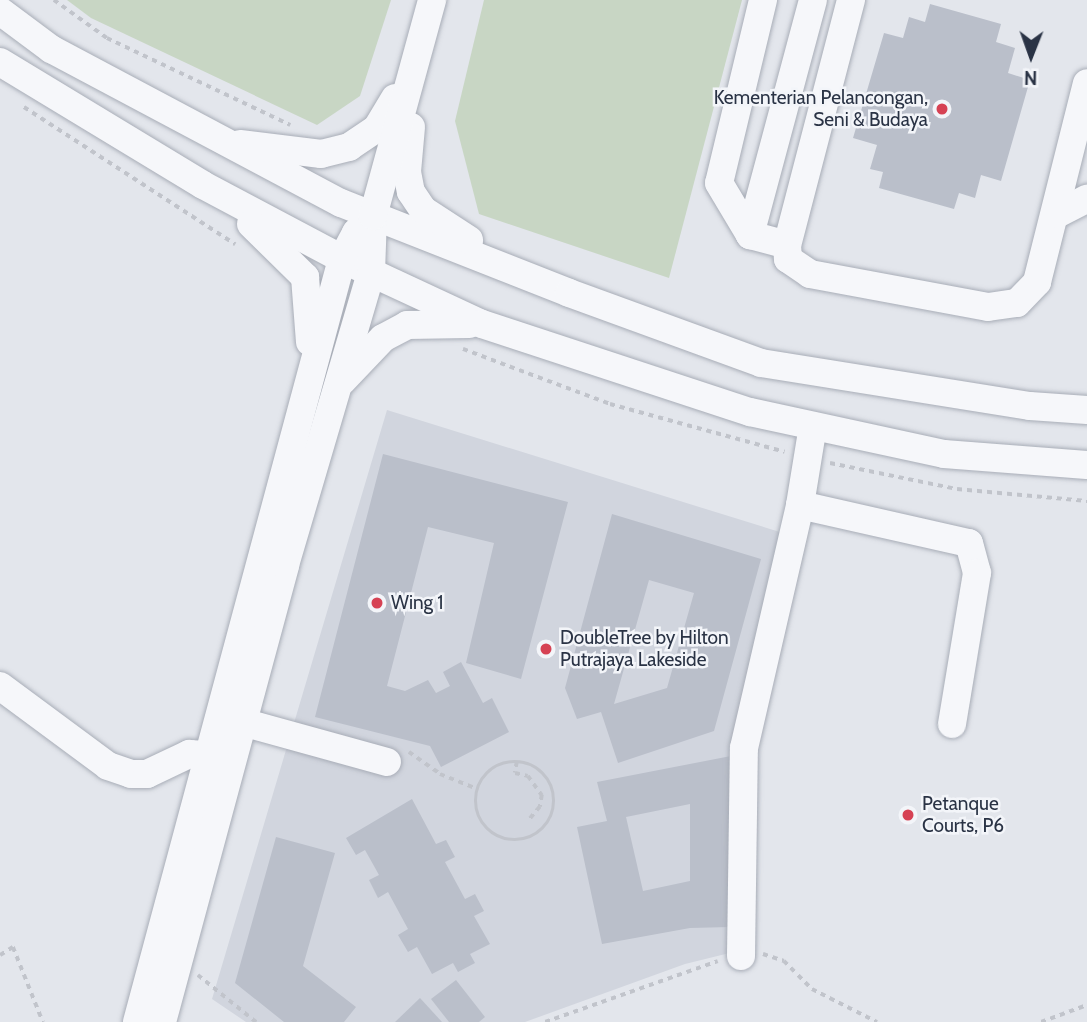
<!DOCTYPE html>
<html>
<head>
<meta charset="utf-8">
<style>
  body { margin:0 }
  #map { position:relative; width:1087px; height:1022px; overflow:hidden; background:#e3e6ec; font-family:Cabin,sans-serif }
  div>[style] { position:absolute }
  [style*='--x'] { left:calc(var(--x)*1px); top:calc(var(--y)*1px); width:calc(var(--w)*1px); rotate:calc(var(--a)*1deg) }
  .built>* { inset:0; background:#d1d5de }
  .green>* { inset:0; background:#c8d6c4 }
  .building>* { inset:0; background:#babfca }
  .path>* { height:3.5px; margin-top:-1.75px; transform-origin:0; background:repeating-linear-gradient(90deg,#c1c4cb 0 5px,transparent 0 10px) }
  .path>.ring { margin:-1.75px; padding:0; box-sizing:content-box; background:none; border:3.5px solid #c1c4cb; border-radius:50% }
  .roads { filter:drop-shadow(0 0 2px #a8adb7) drop-shadow(0 0 2px #a8adb7) }
  .minor>* { height:28px; margin:-14px; padding:0 14px; transform-origin:14px; border-radius:14px; background:#f6f7fa }
  .dots>* { width:19px; height:19px; translate:-50% -50%; box-sizing:border-box; border:4px solid #f3f5f9; border-radius:50% }
  span { translate:-50% -50%; white-space:nowrap; text-align:center; line-height:1.15; -webkit-text-stroke:5px #f3f5f9; paint-order:stroke }
  .poi-label { font-size:19px; color:#2a3345 }
  .right { translate:-100% -50%; text-align:right }
  .left { translate:0 -50%; text-align:left }
  .north { position:absolute; left:996px; top:21px; width:70px; height:70px; -webkit-text-stroke:5px #f3f5f9; paint-order:stroke; rotate:181deg; font-size:19px; font-weight:700; line-height:28px; text-align:center; color:#2a3345 }
  .north::after { content:''; display:block; margin:auto; width:24px; height:32px; background:#2a3345; clip-path:polygon(50% 0,100% 100%,50% 72%,0 100%) }
</style>
</head>
<body>
<div id="map">
  <div class="built">
    <div style="clip-path:polygon(387px 410px,783px 533px,754px 746px,754px 947px,685px 964px,525px 1022px,246px 1022px,212px 999px)"></div>
  </div>
  <div class="green">
    <div style="clip-path:polygon(67px 0,391px 0,360px 96px,317px 125px,91px 18px)"></div>
    <div style="clip-path:polygon(484px 0,742px 0,669px 278px,479px 214px,455px 121px)"></div>
  </div>
  <div class="building">
    <div style="clip-path:polygon(930px 4px,1001px 24px,996px 42px,1015px 48px,1008px 73px,1030px 80px,1001px 181px,981px 175px,975px 198px,959px 193px,954px 209px,879px 188px,883px 172px,870px 169px,877px 145px,853px 138px,884px 33px,903px 38px,909px 17px,925px 22px)"></div>
    <div style="clip-path:polygon(383px 454px,568px 502px,521px 679px,466px 663px,494px 543px,428px 527px,387px 686px,405px 691px,428px 680px,436px 693px,450px 686px,443px 672px,461px 662px,483px 703px,492px 698px,509px 732px,441px 767px,430px 746px,315px 717px)"></div>
    <div style="clip-path:polygon(evenodd,612px 514px,761px 559px,714px 731px,618px 763px,601px 712px,577px 719px,565px 688px,612px 514px,649px 580px,694px 593px,667px 688px,614px 704px,649px 580px)"></div>
    <div style="clip-path:polygon(evenodd,731px 756px,730px 927px,690px 928px,602px 944px,577px 827px,607px 821px,597px 782px,731px 756px,690px 804px,690px 881px,643px 891px,626px 817px,690px 804px)"></div>
    <div style="clip-path:polygon(412px 799px,436px 844px,446px 840px,455px 857px,445px 862px,465px 899px,475px 894px,484px 911px,474px 916px,490px 944px,470px 954px,475px 963px,458px 972px,453px 963px,432px 974px,417px 947px,408px 952px,398px 935px,408px 929px,388px 892px,378px 898px,369px 880px,379px 875px,374px 866px,365px 850px,356px 855px,346px 838px)"></div>
    <div style="clip-path:polygon(276px 837px,335px 853px,303px 966px,356px 1007px,344px 1022px,284px 1022px,235px 983px)"></div>
    <div style="clip-path:polygon(456px 980px,485px 1017px,479px 1022px,449px 1022px,431px 999px)"></div>
    <div style="clip-path:polygon(420px 998px,442px 1022px,395px 1022px)"></div>
  </div>
  <div class="path">
    <div style="--x:54;--y:0;--w:65;--a:35.6"></div>
    <div style="--x:107;--y:38;--w:203;--a:25.4"></div>
    <div style="--x:24;--y:107;--w:252;--a:33"></div>
    <div style="--x:463;--y:349;--w:157;--a:20.5"></div>
    <div style="--x:610;--y:404;--w:181;--a:15.3"></div>
    <div style="--x:830;--y:463;--w:130;--a:11.6"></div>
    <div style="--x:957;--y:489;--w:131;--a:5.3"></div>
    <div style="--x:409;--y:752;--w:38;--a:35"></div>
    <div style="--x:440;--y:774;--w:40;--a:22"></div>
    <div class="ring" style="left:476px;top:762px;width:74.5px;height:74.5px"></div>
    <div style="--x:517;--y:762;--w:11;--a:100"></div>
    <div style="--x:515;--y:773;--w:13;--a:13"></div>
    <div style="--x:528;--y:776;--w:24;--a:54"></div>
    <div style="--x:542;--y:795;--w:12;--a:99"></div>
    <div style="--x:540;--y:807;--w:17;--a:130"></div>
    <div style="--x:763;--y:954;--w:22;--a:18"></div>
    <div style="--x:784;--y:961;--w:40;--a:45"></div>
    <div style="--x:812;--y:989;--w:73;--a:26.9"></div>
    <div style="--x:0;--y:955;--w:15;--a:-32"></div>
    <div style="--x:13;--y:947;--w:81;--a:68.2"></div>
    <div style="--x:198;--y:975;--w:75;--a:39"></div>
    <div style="--x:545;--y:1022;--w:183;--a:-19.4"></div>
    <div style="--x:1041;--y:1022;--w:49;--a:-20.3"></div>
  </div>
  <div class="roads">
    <div class="minor">
      <div style="--x:763;--y:0;--w:188;--a:103.5"></div>
      <div style="--x:719;--y:183;--w:61;--a:59.2"></div>
      <div style="--x:750;--y:235;--w:38;--a:15"></div>
      <div style="--x:851;--y:0;--w:253;--a:104.6"></div>
      <div style="--x:787;--y:245;--w:14;--a:86"></div>
      <div style="--x:788;--y:259;--w:27;--a:34"></div>
      <div style="--x:810;--y:274;--w:181;--a:10.5"></div>
      <div style="--x:988;--y:307;--w:29;--a:-8"></div>
      <div style="--x:1017;--y:303;--w:29;--a:-46"></div>
      <div style="--x:1037;--y:282;--w:205;--a:-75.9"></div>
      <div style="--x:0;--y:11;--w:64;--a:36.7"></div>
      <div style="--x:51;--y:49;--w:328;--a:28"></div>
      <div style="--x:341;--y:203;--w:245;--a:21.5"></div>
      <div style="--x:569;--y:293;--w:204;--a:20"></div>
      <div style="--x:761;--y:363;--w:272;--a:9.1"></div>
      <div style="--x:1030;--y:406;--w:57;--a:4"></div>
      <div style="--x:0;--y:62;--w:237;--a:31.2"></div>
      <div style="--x:203;--y:185;--w:157;--a:28"></div>
      <div style="--x:342;--y:259;--w:154;--a:24.9"></div>
      <div style="--x:482;--y:324;--w:282;--a:18.2"></div>
      <div style="--x:750;--y:412;--w:198;--a:12.2"></div>
      <div style="--x:944;--y:454;--w:143;--a:4.4"></div>
      <div style="--x:411;--y:127;--w:45;--a:95.1"></div>
      <div style="--x:407;--y:172;--w:20;--a:79"></div>
      <div style="--x:411;--y:192;--w:22;--a:56"></div>
      <div style="--x:423;--y:210;--w:55;--a:33.1"></div>
      <div style="--x:240;--y:144;--w:82;--a:7"></div>
      <div style="--x:321;--y:154;--w:29;--a:-14"></div>
      <div style="--x:349;--y:147;--w:34;--a:-34"></div>
      <div style="--x:377;--y:128;--w:35;--a:-59"></div>
      <div style="--x:1057;--y:214;--w:34;--a:-27"></div>
      <div style="--x:251;--y:224;--w:76;--a:44.5"></div>
      <div style="--x:305;--y:277;--w:65;--a:85.6"></div>
      <div style="--x:750;--y:235;--w:243;--a:-75"></div>
      <div style="--x:342;--y:381;--w:59;--a:-46.4"></div>
      <div style="--x:383;--y:338;--w:27;--a:-28"></div>
      <div style="--x:407;--y:325;--w:62;--a:-0.9"></div>
      <div style="--x:800;--y:505;--w:173;--a:12.7"></div>
      <div style="--x:969;--y:543;--w:31;--a:75"></div>
      <div style="--x:977;--y:573;--w:153;--a:99.4"></div>
      <div style="--x:0;--y:686;--w:134;--a:36.5"></div>
      <div style="--x:108;--y:766;--w:24;--a:19"></div>
      <div style="--x:131;--y:774;--w:16;--a:0"></div>
      <div style="--x:147;--y:774;--w:47;--a:-25.5"></div>
      <div style="--x:189;--y:754;--w:22;--a:3"></div>
      <div style="--x:224;--y:717;--w:169;--a:15.4"></div>
      <div style="--x:741;--y:956;--w:208;--a:-89.2"></div>
      <div style="--x:744;--y:748;--w:249;--a:-77"></div>
      <div style="--x:800;--y:505;--w:80;--a:-80.7"></div>
      <div style="--x:137;--y:1022;--w:790;--a:-74.96"></div>
      <div style="--x:342;--y:259;--w:30;--a:-62"></div>
      <div style="--x:356;--y:233;--w:24;--a:-45"></div>
      <div style="--x:162;--y:1022;--w:473;--a:-74.9"></div>
      <div style="--x:285;--y:565;--w:304;--a:-73.6"></div>
      <div style="--x:371;--y:273;--w:57;--a:-88"></div>
      <div style="--x:373;--y:216;--w:224;--a:-74.7"></div>
    </div>
  </div>
  <div class="dots">
    <div style="left:942px;top:109px;background:#d64254"></div>
    <div style="left:377px;top:603px;background:#d64254"></div>
    <div style="left:546px;top:649px;background:#d64254"></div>
    <div style="left:908px;top:815px;background:#d64254"></div>
  </div>
  <div class="poi-label">
    <span class="right" style="left:928px;top:109px">Kementerian Pelancongan,<br>Seni &amp; Budaya</span>
    <span class="left" style="left:391px;top:603px">Wing 1</span>
    <span class="left" style="left:560px;top:649px">DoubleTree by Hilton<br>Putrajaya Lakeside</span>
    <span class="left" style="left:922px;top:815px">Petanque<br>Courts, P6</span>
  </div>
  <div class="north">N</div>
</div>
</body>
</html>
